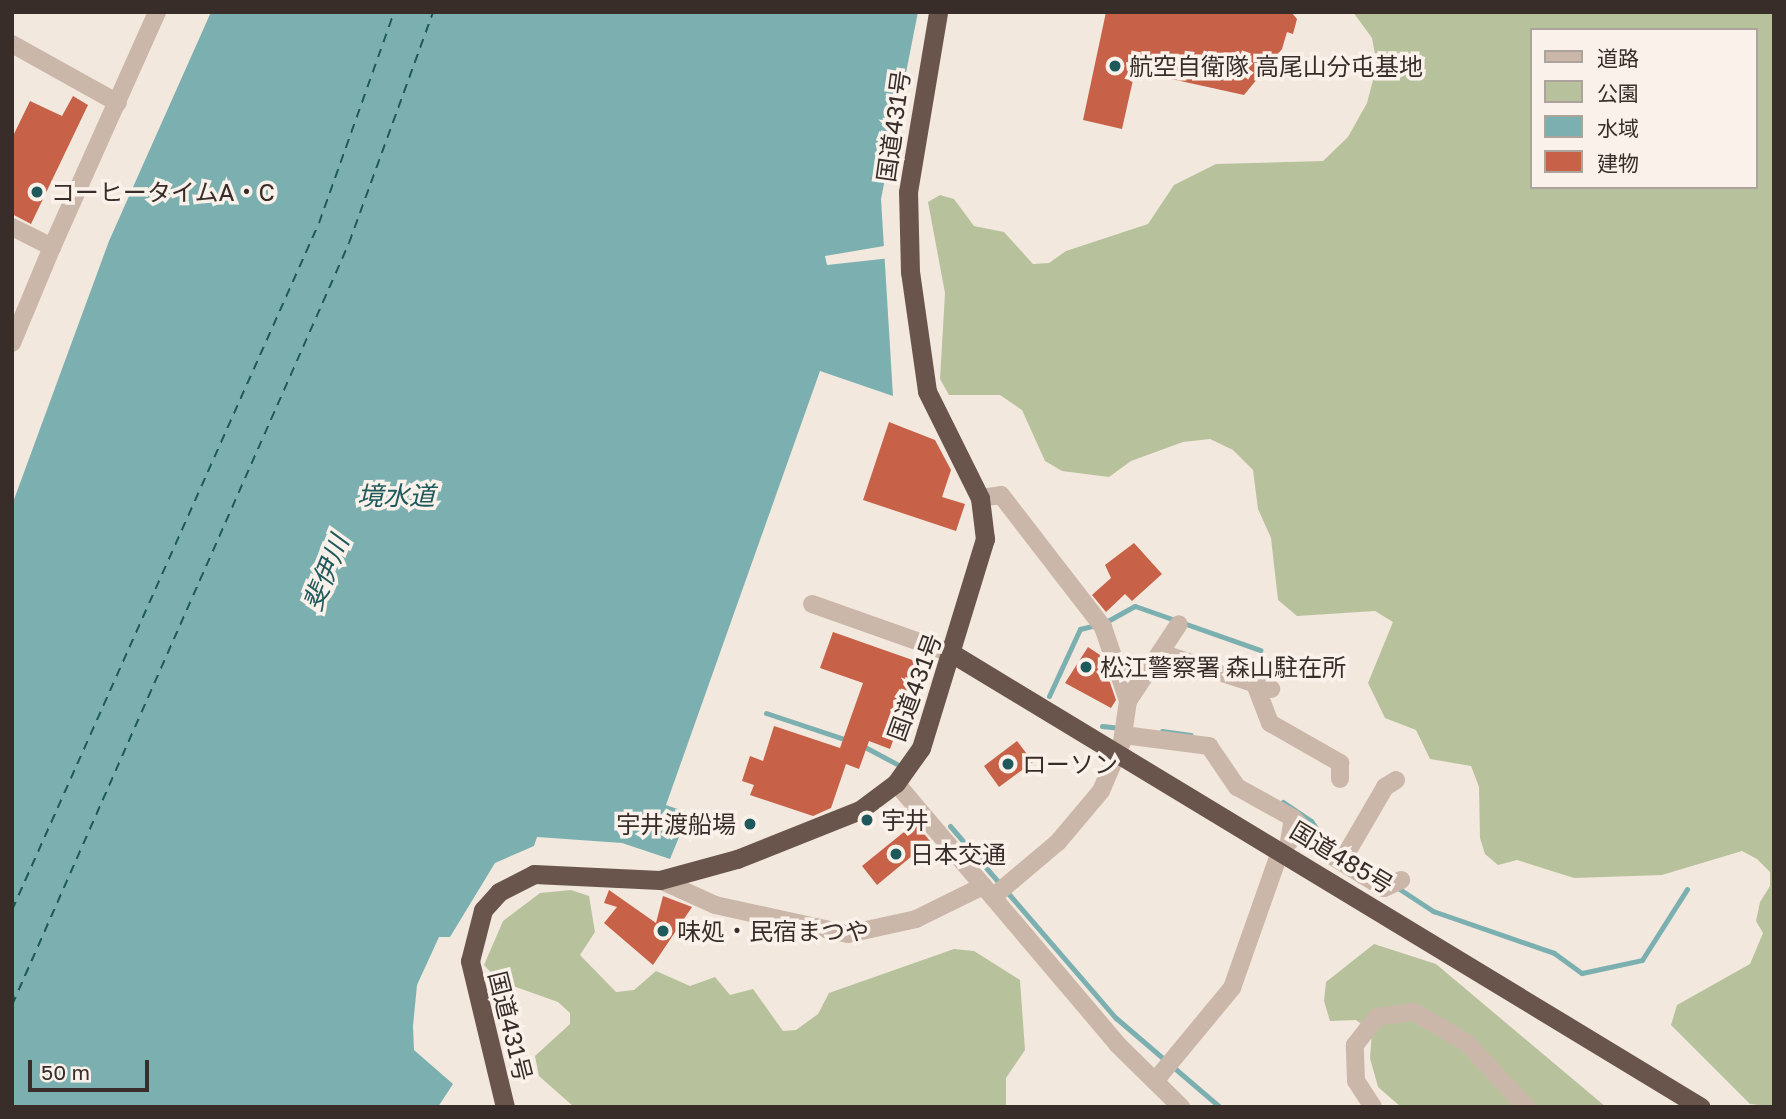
<!DOCTYPE html>
<html>
<head>
<meta charset="utf-8">
<style>
  body { margin:0 }
  #map { position:relative; width:1786px; height:1119px; overflow:hidden; background:#f3e8dd; font-family:"Golos Text","Noto Sans JP",sans-serif }
  div>[style] { position:absolute }
  [style*='--x'] { left:calc(var(--x)*1px); top:calc(var(--y)*1px); width:calc(var(--w)*1px); rotate:calc(var(--a)*1deg) }
  .green>* { inset:0; background:#b7c29d }
  .water>* { inset:0; background:#7cb0b0 }
  .pier>* { inset:0; background:#f3e8dd }
  .stream>* { height:5px; margin:-2.5px; padding:0 2.5px; transform-origin:2.5px; border-radius:2.5px; background:#7cb0b0 }
  .ferry>* { height:2px; margin-top:-1px; transform-origin:0; background:repeating-linear-gradient(90deg,#1e595b 0 9px,transparent 0 16px) }
  .building>* { inset:0; background:#c76147 }
  .minor>* { height:18px; margin:-9px; padding:0 9px; transform-origin:9px; border-radius:9px; background:#cbb7a9 }
  .tertiary>* { height:18px; margin:-9px; padding:0 9px; transform-origin:9px; border-radius:9px; background:#cbb7a9 }
  .trunk>* { height:19px; margin:-9.5px; padding:0 9.5px; transform-origin:9.5px; border-radius:9.5px; background:#6a554d }
  .dots>* { width:19px; height:19px; translate:-50% -50%; box-sizing:border-box; border:4px solid #faf2ea; border-radius:50% }
  span { translate:-50% -50%; white-space:nowrap; text-align:center; line-height:1.15; -webkit-text-stroke:7px #faf2ea; paint-order:stroke }
  .poi-label { font-size:24px; color:#382d29 }
  .left { translate:0 -50%; text-align:left }
  .right { translate:-100% -50%; text-align:right }
  .street-label { font-size:24px; color:#382d29 }
  .water-label { font-size:26px; color:#1e595b; font-style:italic }
  .frame { position:absolute; inset:0; border:14px solid #382d29; pointer-events:none }
  .legend { position:absolute; left:1530px; top:28px; width:228px; height:161px; box-sizing:border-box; background:#faf2ea; border:2px solid #aca39d; margin:0; padding:9px 12px; list-style:none; font-size:21px; color:#382d29 }
  .legend li { display:flex; align-items:center; gap:14px; height:35px }
  .legend b { width:35px; border:2px solid #aca39d }
  .scale { position:absolute; left:28px; top:1060px; width:121px; height:32px; box-sizing:border-box; border:4px solid #382d29; border-top:0; padding-left:9px; font-size:21px; line-height:24px; white-space:nowrap; color:#382d29; -webkit-text-stroke:5px #faf2ea; paint-order:stroke }
</style>
</head>
<body>
<div id="map">
  <div class="green">
    <div style="clip-path:polygon(evenodd,1353px 12px,1774px 12px,1774px 1107px,1750px 1104px,1671px 1025px,1677px 1005px,1750px 964px,1763px 933px,1756px 921px,1760px 902px,1770px 886px,1770px 872px,1757px 859px,1742px 851px,1662px 875px,1574px 878px,1517px 860px,1498px 865px,1485px 854px,1480px 838px,1479px 787px,1471px 766px,1430px 759px,1416px 730px,1385px 718px,1368px 683px,1393px 622px,1375px 611px,1297px 616px,1278px 600px,1271px 538px,1258px 509px,1253px 470px,1233px 450px,1210px 439px,1183px 442px,1131px 461px,1109px 477px,1062px 471px,1045px 461px,1022px 410px,1000px 395px,949px 395px,940px 379px,945px 293px,928px 202px,940px 195px,954px 199px,974px 226px,1004px 232px,1033px 264px,1049px 263px,1066px 251px,1148px 224px,1174px 185px,1216px 164px,1323px 161px,1348px 137px,1367px 103px,1377px 65px,1372px 38px,1353px 12px,1532px 30px,1756px 30px,1756px 187px,1532px 187px,1532px 30px)"></div>
    <div style="clip-path:polygon(571px 890px,589px 896px,595px 932px,580px 955px,616px 992px,634px 990px,656px 971px,690px 986px,715px 977px,730px 995px,753px 989px,783px 1031px,796px 1030px,818px 1014px,829px 993px,954px 949px,974px 951px,1020px 980px,1025px 1050px,1006px 1078px,1006px 1107px,574px 1107px,539px 1076px,535px 1056px,570px 1024px,570px 1013px,558px 1002px,499px 981px,484px 965px,503px 921px,540px 893px)"></div>
    <div style="clip-path:polygon(1374px 944px,1436px 964px,1606px 1107px,1401px 1107px,1378px 1087px,1370px 1058px,1372px 1032px,1356px 1020px,1330px 1021px,1324px 1001px,1326px 982px)"></div>
  </div>
  <div class="water">
    <div style="clip-path:polygon(211px 12px,918px 12px,881px 199px,893px 396px,820px 371px,666px 805px,689px 813px,670px 859px,622px 843px,537px 837px,534px 846px,495px 863px,450px 937px,439px 937px,417px 985px,413px 1026px,414px 1050px,453px 1084px,438px 1107px,12px 1107px,12px 505px,109px 241px)"></div>
  </div>
  <div class="pier">
    <div style="clip-path:polygon(890px 245px,891px 258px,827px 265px,825px 256px)"></div>
  </div>
  <div class="stream">
    <div style="--x:1104;--y:623;--w:35;--a:-29"></div>
    <div style="--x:1135;--y:606;--w:133;--a:19.4"></div>
    <div style="--x:1049;--y:696;--w:74;--a:-65.2"></div>
    <div style="--x:1080;--y:629;--w:16;--a:-14"></div>
    <div style="--x:766;--y:713;--w:85;--a:18.4"></div>
    <div style="--x:1102;--y:726;--w:19;--a:6"></div>
    <div style="--x:1162;--y:731;--w:29;--a:8"></div>
    <div style="--x:863;--y:746;--w:38;--a:28"></div>
    <div style="--x:1283;--y:802;--w:34;--a:34"></div>
    <div style="--x:1311;--y:821;--w:26;--a:54"></div>
    <div style="--x:950;--y:826;--w:254;--a:49.2"></div>
    <div style="--x:1116;--y:1018;--w:137;--a:40.6"></div>
    <div style="--x:1369;--y:869;--w:77;--a:33.3"></div>
    <div style="--x:1433;--y:911;--w:128;--a:19.1"></div>
    <div style="--x:1554;--y:953;--w:34;--a:36"></div>
    <div style="--x:1582;--y:973;--w:61;--a:-12.2"></div>
    <div style="--x:1642;--y:960;--w:84;--a:-57.6"></div>
  </div>
  <div class="ferry">
    <div style="--x:12;--y:910;--w:752;--a:-65.92"></div>
    <div style="--x:319;--y:223;--w:224;--a:-70.4"></div>
    <div style="--x:12;--y:1005;--w:833;--a:-66.14"></div>
    <div style="--x:349;--y:243;--w:246;--a:-70"></div>
  </div>
  <div class="building">
    <div style="clip-path:polygon(1106px 12px,1291px 12px,1297px 19px,1293px 34px,1287px 32px,1282px 49px,1244px 95px,1135px 71px,1122px 129px,1083px 120px)"></div>
    <div style="clip-path:polygon(73px 96px,88px 105px,31px 224px,12px 214px,12px 138px,30px 101px,62px 116px)"></div>
    <div style="clip-path:polygon(889px 422px,935px 440px,951px 470px,942px 497px,965px 504px,956px 531px,863px 500px)"></div>
    <div style="clip-path:polygon(1134px 543px,1162px 574px,1132px 601px,1125px 594px,1106px 612px,1092px 595px,1111px 578px,1105px 565px)"></div>
    <div style="clip-path:polygon(833px 632px,921px 663px,890px 749px,869px 741px,859px 769px,846px 764px,831px 808px,813px 816px,750px 795px,754px 785px,742px 781px,750px 756px,763px 761px,774px 726px,840px 748px,863px 683px,820px 668px)"></div>
    <div style="clip-path:polygon(1088px 647px,1100px 655px,1097px 668px,1107px 674px,1116px 700px,1111px 708px,1065px 683px)"></div>
    <div style="clip-path:polygon(1017px 741px,1033px 762px,999px 787px,984px 766px)"></div>
    <div style="clip-path:polygon(915px 823px,930px 841px,877px 885px,862px 866px)"></div>
    <div style="clip-path:polygon(609px 890px,656px 923px,663px 896px,692px 907px,653px 965px,604px 923px,617px 907px,604px 903px)"></div>
  </div>
  <div class="minor">
    <div style="--x:12;--y:44;--w:121;--a:29.1"></div>
    <div style="--x:980;--y:498;--w:21;--a:-8"></div>
    <div style="--x:1001;--y:495;--w:167;--a:52.3"></div>
    <div style="--x:1103;--y:627;--w:78;--a:71.3"></div>
    <div style="--x:1128;--y:701;--w:41;--a:98.3"></div>
    <div style="--x:1122;--y:742;--w:53;--a:113.2"></div>
    <div style="--x:1101;--y:791;--w:67;--a:130.1"></div>
    <div style="--x:1058;--y:842;--w:85;--a:139.8"></div>
    <div style="--x:1161;--y:653;--w:116;--a:18.1"></div>
    <div style="--x:1255;--y:684;--w:42;--a:69"></div>
    <div style="--x:1270;--y:723;--w:81;--a:29.7"></div>
    <div style="--x:1340;--y:763;--w:16;--a:90"></div>
    <div style="--x:1128;--y:701;--w:92;--a:-56.5"></div>
    <div style="--x:1124;--y:735;--w:86;--a:7.4"></div>
    <div style="--x:1209;--y:746;--w:50;--a:55.7"></div>
    <div style="--x:1237;--y:787;--w:64;--a:29"></div>
    <div style="--x:1293;--y:818;--w:45;--a:46.8"></div>
    <div style="--x:1324;--y:851;--w:70;--a:31.7"></div>
    <div style="--x:1384;--y:888;--w:19;--a:-25"></div>
    <div style="--x:896;--y:783;--w:342;--a:49.7"></div>
    <div style="--x:1117;--y:1044;--w:90;--a:44.5"></div>
    <div style="--x:1289;--y:842;--w:24;--a:-81"></div>
    <div style="--x:1342;--y:861;--w:86;--a:-59.8"></div>
    <div style="--x:1385;--y:787;--w:13;--a:-32"></div>
    <div style="--x:660;--y:880;--w:60;--a:24.4"></div>
    <div style="--x:715;--y:905;--w:136;--a:12.3"></div>
    <div style="--x:848;--y:934;--w:70;--a:-12.4"></div>
    <div style="--x:916;--y:919;--w:75;--a:-26.2"></div>
    <div style="--x:1155;--y:1081;--w:121;--a:-50.4"></div>
    <div style="--x:1232;--y:988;--w:136;--a:-70.6"></div>
    <div style="--x:1373;--y:1107;--w:31;--a:-123"></div>
    <div style="--x:1356;--y:1081;--w:36;--a:-92"></div>
    <div style="--x:1355;--y:1045;--w:36;--a:-52"></div>
    <div style="--x:1377;--y:1017;--w:37;--a:-8"></div>
    <div style="--x:1414;--y:1012;--w:61;--a:30.3"></div>
    <div style="--x:1467;--y:1043;--w:87;--a:47.3"></div>
  </div>
  <div class="tertiary">
    <div style="--x:12;--y:227;--w:45;--a:26.6"></div>
    <div style="--x:52;--y:247;--w:104;--a:112.6"></div>
    <div style="--x:52;--y:247;--w:257;--a:-65.9"></div>
    <div style="--x:812;--y:604;--w:150;--a:19.5"></div>
  </div>
  <div class="trunk">
    <div style="--x:953;--y:654;--w:874;--a:31.2"></div>
    <div style="--x:505;--y:1107;--w:150;--a:-103.5"></div>
    <div style="--x:470;--y:961;--w:53;--a:-75.7"></div>
    <div style="--x:483;--y:910;--w:24;--a:-48"></div>
    <div style="--x:499;--y:892;--w:39;--a:-27"></div>
    <div style="--x:534;--y:874;--w:126;--a:2.7"></div>
    <div style="--x:660;--y:880;--w:80;--a:-15.3"></div>
    <div style="--x:737;--y:859;--w:132;--a:-21.7"></div>
    <div style="--x:860;--y:810;--w:45;--a:-36.9"></div>
    <div style="--x:896;--y:783;--w:43;--a:-54.5"></div>
    <div style="--x:921;--y:748;--w:219;--a:-73"></div>
    <div style="--x:985;--y:539;--w:41;--a:-97"></div>
    <div style="--x:980;--y:498;--w:119;--a:-116.4"></div>
    <div style="--x:927;--y:391;--w:120;--a:-98.1"></div>
    <div style="--x:910;--y:272;--w:80;--a:-91.4"></div>
    <div style="--x:908;--y:192;--w:182;--a:-80.5"></div>
  </div>
  <div class="dots">
    <div style="left:1115px;top:66px;background:#1e595b"></div>
    <div style="left:37px;top:192px;background:#1e595b"></div>
    <div style="left:1086px;top:667px;background:#1e595b"></div>
    <div style="left:1008px;top:764px;background:#1e595b"></div>
    <div style="left:867px;top:820px;background:#1e595b"></div>
    <div style="left:750px;top:824px;background:#1e595b"></div>
    <div style="left:896px;top:854px;background:#1e595b"></div>
    <div style="left:663px;top:931px;background:#1e595b"></div>
  </div>
  <div class="poi-label">
    <span class="left" style="left:1129px;top:66px">航空自衛隊 高尾山分屯基地</span>
    <span class="left" style="left:51px;top:192px">コーヒータイムA・C</span>
    <span class="left" style="left:1100px;top:667px">松江警察署 森山駐在所</span>
    <span class="left" style="left:1022px;top:764px">ローソン</span>
    <span class="left" style="left:881px;top:820px">宇井</span>
    <span class="right" style="left:736px;top:824px">宇井渡船場</span>
    <span class="left" style="left:910px;top:854px">日本交通</span>
    <span class="left" style="left:677px;top:931px">味処・民宿まつや</span>
  </div>
  <div class="street-label">
    <span style="left:893px;top:126px;rotate:-82deg">国道431号</span>
    <span style="left:914px;top:687px;rotate:-70deg">国道431号</span>
    <span style="left:1342px;top:857px;rotate:31deg">国道485号</span>
    <span style="left:511px;top:1026px;rotate:76deg">国道431号</span>
  </div>
  <div class="water-label">
    <span style="left:396px;top:496px">境水道</span>
    <span style="left:326px;top:573px;rotate:-68deg">斐伊川</span>
  </div>
  <div class="frame"></div>
  <ul class="legend">
  <li><b style="height:9px;background:#cbb7a9"></b>道路</li>
  <li><b style="height:19px;background:#b7c29d"></b>公園</li>
  <li><b style="height:19px;background:#7cb0b0"></b>水域</li>
  <li><b style="height:19px;background:#c76147"></b>建物</li>
  </ul>
  <div class="scale">50 m</div>
</div>
</body>
</html>
